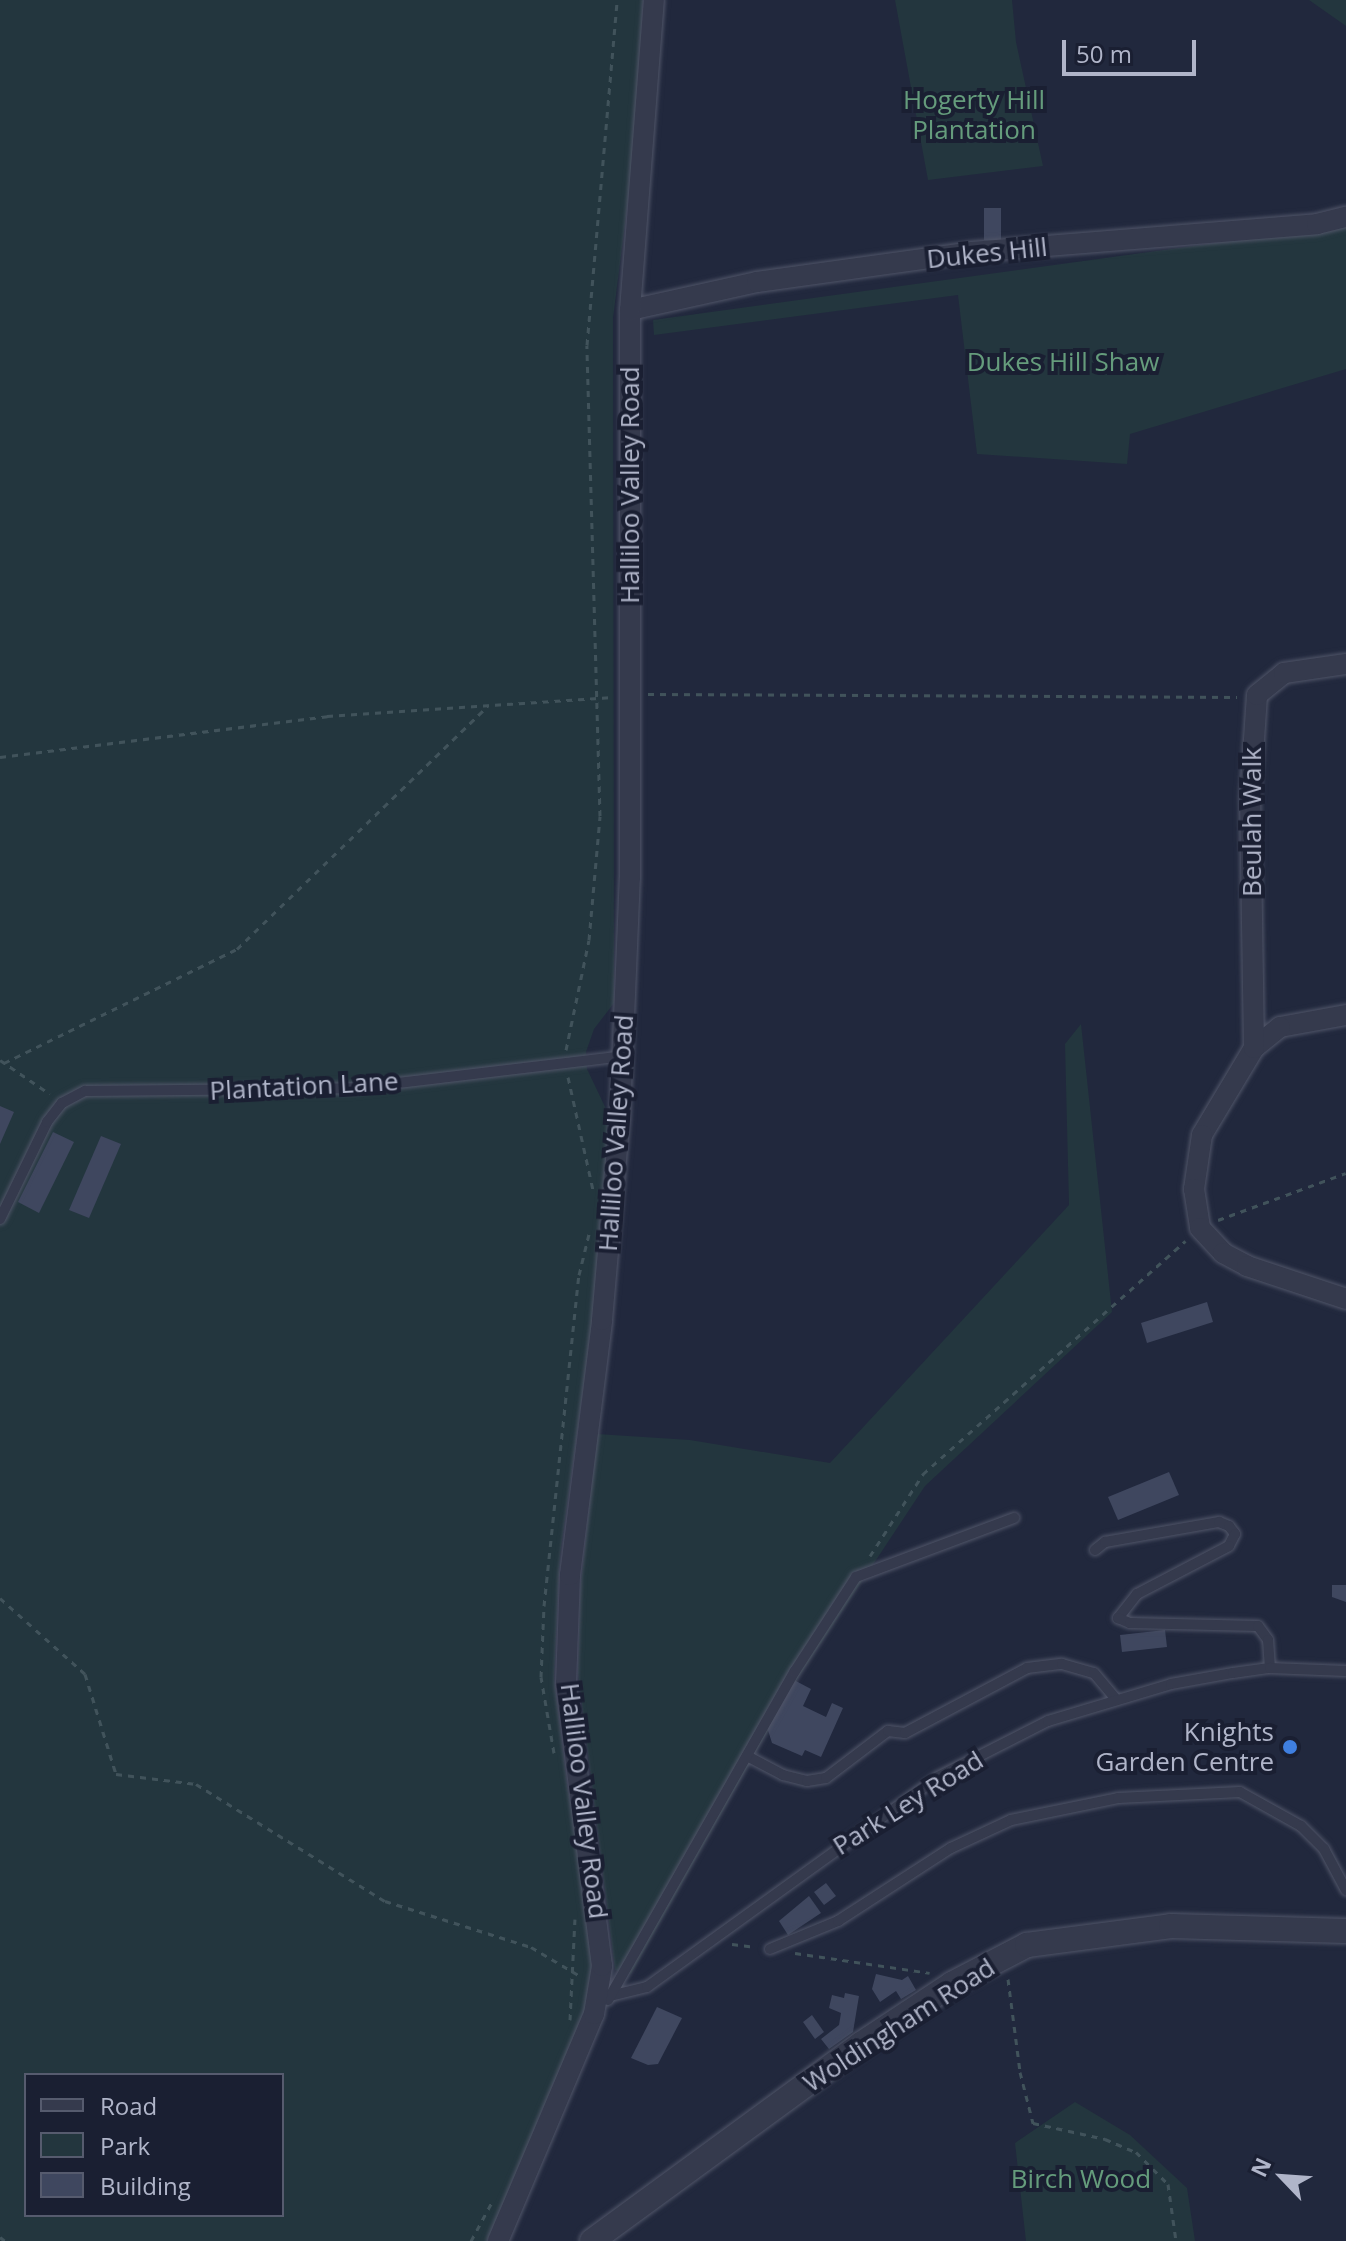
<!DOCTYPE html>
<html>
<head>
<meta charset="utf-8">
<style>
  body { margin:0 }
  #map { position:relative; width:1346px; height:2241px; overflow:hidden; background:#21283d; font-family:"Open Sans",sans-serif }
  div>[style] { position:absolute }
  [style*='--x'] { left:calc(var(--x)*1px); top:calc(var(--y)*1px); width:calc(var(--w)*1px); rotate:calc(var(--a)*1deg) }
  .green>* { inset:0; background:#23363e }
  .building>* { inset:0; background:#3f475f }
  .path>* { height:3px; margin-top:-1.5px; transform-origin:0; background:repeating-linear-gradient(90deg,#41535b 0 6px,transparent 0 12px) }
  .roads { filter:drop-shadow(0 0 2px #505568) drop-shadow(0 0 2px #505568) }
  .service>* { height:10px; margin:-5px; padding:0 5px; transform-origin:5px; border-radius:5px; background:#353a4d }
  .minor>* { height:20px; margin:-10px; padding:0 10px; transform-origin:10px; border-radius:10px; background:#353a4d }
  .tertiary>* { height:24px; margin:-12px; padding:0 12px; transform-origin:12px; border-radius:12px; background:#353a4d }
  .dots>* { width:22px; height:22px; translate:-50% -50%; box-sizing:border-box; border:4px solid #1a1f32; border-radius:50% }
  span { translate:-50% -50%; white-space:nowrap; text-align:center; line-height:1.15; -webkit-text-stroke:8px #1a1f32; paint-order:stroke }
  .park-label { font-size:26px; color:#659c7c }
  .street-label { font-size:26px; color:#b0b5c9 }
  .poi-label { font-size:26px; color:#b0b5c9 }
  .right { translate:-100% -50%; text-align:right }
  .legend { position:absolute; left:24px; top:2073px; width:260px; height:144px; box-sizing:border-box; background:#1a1f32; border:2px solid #565b6e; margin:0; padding:10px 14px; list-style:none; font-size:24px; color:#b0b5c9 }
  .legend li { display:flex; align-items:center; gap:16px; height:40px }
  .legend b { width:40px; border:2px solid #565b6e }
  .north { position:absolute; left:1242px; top:2137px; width:80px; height:80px; -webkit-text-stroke:6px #1a1f32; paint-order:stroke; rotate:295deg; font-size:22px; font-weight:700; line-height:32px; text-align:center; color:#b0b5c9 }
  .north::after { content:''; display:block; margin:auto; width:28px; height:36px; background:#b0b5c9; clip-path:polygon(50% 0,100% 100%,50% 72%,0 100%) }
  .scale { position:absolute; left:1062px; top:40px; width:134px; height:36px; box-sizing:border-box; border:4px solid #b0b5c9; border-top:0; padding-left:10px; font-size:24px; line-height:28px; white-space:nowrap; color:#b0b5c9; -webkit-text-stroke:6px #1a1f32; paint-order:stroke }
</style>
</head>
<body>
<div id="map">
  <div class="green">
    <div style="clip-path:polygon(evenodd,0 0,643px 0,635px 146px,613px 318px,614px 1003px,594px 1029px,586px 1052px,587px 1069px,608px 1113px,605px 1187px,594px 1312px,560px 1555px,554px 1678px,567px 1785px,591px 1908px,593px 1985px,581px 2026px,487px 2241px,0 2241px,0 0,26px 2075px,282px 2075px,282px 2215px,26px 2215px,26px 2075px)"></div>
    <div style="clip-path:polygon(895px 0,1012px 0,1016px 42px,1043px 166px,928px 180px)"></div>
    <div style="clip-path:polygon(1309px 0,1346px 0,1346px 26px)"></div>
    <div style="clip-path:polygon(1346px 225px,1346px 369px,1130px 434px,1127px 464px,977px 454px,958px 295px,654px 335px,653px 320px)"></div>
    <div style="clip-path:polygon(1081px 1024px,1112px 1312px,925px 1486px,796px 1681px,631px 1974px,615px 1970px,578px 1673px,580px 1592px,597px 1434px,690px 1440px,830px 1463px,1069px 1205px,1065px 1044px)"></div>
    <div style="clip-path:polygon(1075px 2102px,1130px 2135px,1187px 2188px,1195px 2241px,1026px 2241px,1015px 2143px)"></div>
  </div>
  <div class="building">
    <div style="clip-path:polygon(984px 208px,1001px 208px,1001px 240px,984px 240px)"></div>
    <div style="clip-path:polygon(0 1106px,14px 1112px,0 1144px)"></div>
    <div style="clip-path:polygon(53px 1132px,74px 1142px,39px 1213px,18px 1202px)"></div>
    <div style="clip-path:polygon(101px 1136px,121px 1144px,89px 1218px,69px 1210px)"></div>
    <div style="clip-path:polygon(1207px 1302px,1213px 1322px,1147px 1343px,1141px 1323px)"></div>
    <div style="clip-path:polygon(1169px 1472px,1179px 1495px,1118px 1520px,1108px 1497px)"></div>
    <div style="clip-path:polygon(1332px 1585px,1346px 1585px,1346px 1602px,1332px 1597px)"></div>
    <div style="clip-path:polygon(1165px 1630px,1167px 1647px,1122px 1652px,1120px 1635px)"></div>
    <div style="clip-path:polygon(794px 1680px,811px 1689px,803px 1706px,826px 1717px,832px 1703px,843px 1708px,821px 1757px,805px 1750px,802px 1756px,772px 1743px,767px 1727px)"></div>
    <div style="clip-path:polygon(826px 1883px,836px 1896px,824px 1905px,814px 1892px)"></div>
    <div style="clip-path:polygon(809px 1896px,821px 1913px,788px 1935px,779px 1921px)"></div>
    <div style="clip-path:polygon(876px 1974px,902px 1980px,908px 1976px,916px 1990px,901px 1999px,896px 1991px,880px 2002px,872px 1989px)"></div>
    <div style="clip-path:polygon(845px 1993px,859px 1996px,853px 2032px,829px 2049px,821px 2039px,839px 2025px,841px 2013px,829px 2008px,832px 1995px,844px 1998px)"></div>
    <div style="clip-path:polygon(657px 2007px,682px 2018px,658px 2064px,648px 2065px,631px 2058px)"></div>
    <div style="clip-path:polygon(812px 2015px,824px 2032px,815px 2039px,803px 2022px)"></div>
  </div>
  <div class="path">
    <div style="--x:648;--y:694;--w:589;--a:0.29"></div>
    <div style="--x:0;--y:757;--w:330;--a:-7.1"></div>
    <div style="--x:327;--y:716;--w:287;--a:-3.8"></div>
    <div style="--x:566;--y:1050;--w:112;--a:-78.2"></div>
    <div style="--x:589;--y:940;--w:124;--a:-84.9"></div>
    <div style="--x:600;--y:816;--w:471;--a:-91.6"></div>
    <div style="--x:587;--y:345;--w:346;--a:-85"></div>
    <div style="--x:0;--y:1060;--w:60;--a:34.2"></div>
    <div style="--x:4;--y:1063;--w:259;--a:-26.1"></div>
    <div style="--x:237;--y:949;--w:349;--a:-44.1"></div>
    <div style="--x:568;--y:1077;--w:116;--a:77.5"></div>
    <div style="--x:1218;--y:1220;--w:136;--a:-20.2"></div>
    <div style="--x:870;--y:1556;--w:98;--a:-57.1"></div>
    <div style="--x:923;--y:1474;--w:351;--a:-41.6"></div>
    <div style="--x:0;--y:1598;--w:114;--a:41.8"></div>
    <div style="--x:85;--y:1674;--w:105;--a:72.8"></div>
    <div style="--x:116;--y:1774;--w:81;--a:7.1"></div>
    <div style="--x:196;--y:1784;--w:222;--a:31.8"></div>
    <div style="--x:385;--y:1901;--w:153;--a:17.5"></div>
    <div style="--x:531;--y:1947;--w:57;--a:30.6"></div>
    <div style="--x:554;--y:1753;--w:77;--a:-99.7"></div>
    <div style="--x:541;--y:1677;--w:71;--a:-87.6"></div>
    <div style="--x:544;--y:1606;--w:333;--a:-84"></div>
    <div style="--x:579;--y:1275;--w:42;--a:-76.3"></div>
    <div style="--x:732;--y:1944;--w:24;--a:7"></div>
    <div style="--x:795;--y:1953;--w:136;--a:8.4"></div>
    <div style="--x:1008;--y:1979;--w:94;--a:82.6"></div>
    <div style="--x:1020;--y:2072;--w:53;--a:75.7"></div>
    <div style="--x:1033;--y:2123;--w:74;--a:12.5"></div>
    <div style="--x:1105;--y:2139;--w:34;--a:23"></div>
    <div style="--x:1136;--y:2152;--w:45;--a:45"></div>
    <div style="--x:1168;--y:2184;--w:58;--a:82"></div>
    <div style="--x:570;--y:2020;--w:101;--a:-87.2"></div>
    <div style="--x:0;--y:2237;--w:6;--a:39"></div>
    <div style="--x:471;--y:2241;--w:44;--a:-61.7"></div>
  </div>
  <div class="roads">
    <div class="service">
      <div style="--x:0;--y:1219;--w:108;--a:-64.1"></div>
      <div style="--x:47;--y:1122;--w:24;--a:-52"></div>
      <div style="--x:62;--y:1103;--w:26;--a:-28"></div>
      <div style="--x:85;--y:1091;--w:271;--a:-0.6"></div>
      <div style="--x:356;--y:1088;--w:269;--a:-6.8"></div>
      <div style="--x:1095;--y:1550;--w:13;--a:-39"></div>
      <div style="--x:1105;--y:1542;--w:116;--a:-10"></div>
      <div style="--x:1219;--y:1522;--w:11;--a:22"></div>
      <div style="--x:1229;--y:1526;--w:10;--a:53"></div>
      <div style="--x:1235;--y:1534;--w:13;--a:117"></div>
      <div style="--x:1229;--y:1546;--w:104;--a:152.4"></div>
      <div style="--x:1137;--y:1594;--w:31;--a:128"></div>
      <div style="--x:1118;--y:1618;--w:13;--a:23"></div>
      <div style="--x:1130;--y:1623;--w:128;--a:1.3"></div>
      <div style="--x:1258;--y:1626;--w:17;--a:54"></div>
      <div style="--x:1268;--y:1640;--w:28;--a:86"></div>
      <div style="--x:747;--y:1756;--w:41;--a:27.8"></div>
      <div style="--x:783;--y:1775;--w:25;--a:14"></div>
      <div style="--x:807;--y:1781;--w:19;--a:-9"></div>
      <div style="--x:826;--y:1778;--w:78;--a:-37.2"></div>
      <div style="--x:888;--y:1731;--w:17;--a:7"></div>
      <div style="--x:905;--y:1733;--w:138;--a:-28"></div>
      <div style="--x:1027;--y:1668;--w:35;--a:-7"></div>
      <div style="--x:1062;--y:1664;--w:33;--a:16"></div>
      <div style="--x:1094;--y:1673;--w:35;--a:50"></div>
      <div style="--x:770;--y:1949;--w:74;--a:-22.4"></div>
      <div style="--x:838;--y:1921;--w:135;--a:-32.9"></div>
      <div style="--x:951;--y:1848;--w:66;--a:-25"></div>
      <div style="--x:1011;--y:1820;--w:109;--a:-11.6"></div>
      <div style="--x:1118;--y:1798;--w:122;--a:-2.8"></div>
      <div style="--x:1240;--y:1792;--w:70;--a:29.1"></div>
      <div style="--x:1301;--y:1826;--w:33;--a:45"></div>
      <div style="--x:1324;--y:1849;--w:47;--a:61.8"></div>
      <div style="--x:598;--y:1999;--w:50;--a:-13.8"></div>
      <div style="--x:647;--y:1987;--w:359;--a:-35.8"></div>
      <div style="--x:938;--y:1777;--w:123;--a:-27"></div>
      <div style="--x:1048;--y:1721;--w:128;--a:-16.7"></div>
      <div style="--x:1171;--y:1684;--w:63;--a:-10.1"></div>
      <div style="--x:1233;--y:1673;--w:37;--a:-8"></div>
      <div style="--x:1270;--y:1668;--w:76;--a:2.3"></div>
      <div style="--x:608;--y:2000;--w:378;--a:-60.4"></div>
      <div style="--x:795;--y:1671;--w:112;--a:-57"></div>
      <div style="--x:856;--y:1577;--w:169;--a:-20.5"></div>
    </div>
    <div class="minor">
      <div style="--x:630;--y:310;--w:130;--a:-12.4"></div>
      <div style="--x:757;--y:282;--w:217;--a:-7.9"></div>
      <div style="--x:972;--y:252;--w:346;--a:-4.6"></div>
      <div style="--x:1317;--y:224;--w:30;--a:-14"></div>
      <div style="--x:1346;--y:1015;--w:67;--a:169.7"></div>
      <div style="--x:1280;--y:1027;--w:33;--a:141"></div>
      <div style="--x:1254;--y:1048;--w:101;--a:120.9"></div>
      <div style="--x:1202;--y:1135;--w:55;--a:98.4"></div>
      <div style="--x:1194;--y:1189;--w:39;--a:81"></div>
      <div style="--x:1200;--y:1228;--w:34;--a:47"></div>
      <div style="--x:1223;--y:1253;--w:27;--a:28"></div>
      <div style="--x:1247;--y:1266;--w:104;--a:18.4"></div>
      <div style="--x:1254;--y:1048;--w:250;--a:-90.9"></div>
      <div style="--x:1250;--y:798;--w:103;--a:-86.1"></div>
      <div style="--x:1257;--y:695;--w:35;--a:-39"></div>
      <div style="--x:1284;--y:673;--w:63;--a:-8.3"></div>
      <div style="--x:498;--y:2241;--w:246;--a:-67.1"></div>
      <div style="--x:594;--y:2014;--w:49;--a:-80.5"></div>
      <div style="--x:602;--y:1966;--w:284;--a:-97.3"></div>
      <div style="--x:566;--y:1684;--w:109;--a:-87.9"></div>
      <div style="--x:570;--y:1575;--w:257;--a:-82.8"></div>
      <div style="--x:602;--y:1320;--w:208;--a:-85"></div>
      <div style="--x:620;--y:1113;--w:235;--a:-87.6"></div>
      <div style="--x:630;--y:878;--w:568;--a:-90"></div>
      <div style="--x:630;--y:310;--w:311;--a:-85.6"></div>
    </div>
    <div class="tertiary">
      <div style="--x:592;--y:2241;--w:333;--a:-36.2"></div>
      <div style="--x:861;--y:2044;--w:109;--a:-33.4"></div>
      <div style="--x:952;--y:1984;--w:85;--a:-27.5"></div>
      <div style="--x:1027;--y:1945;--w:145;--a:-7.5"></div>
      <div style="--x:1171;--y:1926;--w:175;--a:1.6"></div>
    </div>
  </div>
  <div class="dots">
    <div style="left:1290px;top:1747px;background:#3f7fe0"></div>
  </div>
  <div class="park-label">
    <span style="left:974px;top:115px">Hogerty Hill<br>Plantation</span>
    <span style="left:1063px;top:362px">Dukes Hill Shaw</span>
    <span style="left:1081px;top:2179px">Birch Wood</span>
  </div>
  <div class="street-label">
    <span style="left:987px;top:253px;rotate:-6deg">Dukes Hill</span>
    <span style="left:630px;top:485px;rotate:-90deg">Halliloo Valley Road</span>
    <span style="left:1252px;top:822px;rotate:-90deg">Beulah Walk</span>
    <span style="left:304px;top:1086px;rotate:-3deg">Plantation Lane</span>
    <span style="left:616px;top:1133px;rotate:-86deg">Halliloo Valley Road</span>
    <span style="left:584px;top:1801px;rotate:83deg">Halliloo Valley Road</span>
    <span style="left:908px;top:1803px;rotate:-32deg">Park Ley Road</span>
    <span style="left:899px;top:2025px;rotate:-33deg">Woldingham Road</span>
  </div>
  <div class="poi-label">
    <span class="right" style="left:1274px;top:1747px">Knights<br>Garden Centre</span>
  </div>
  <ul class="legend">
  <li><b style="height:10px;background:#353a4d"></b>Road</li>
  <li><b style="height:22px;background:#23363e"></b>Park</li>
  <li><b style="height:22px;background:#3f475f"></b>Building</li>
  </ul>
  <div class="north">N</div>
  <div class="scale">50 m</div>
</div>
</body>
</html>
